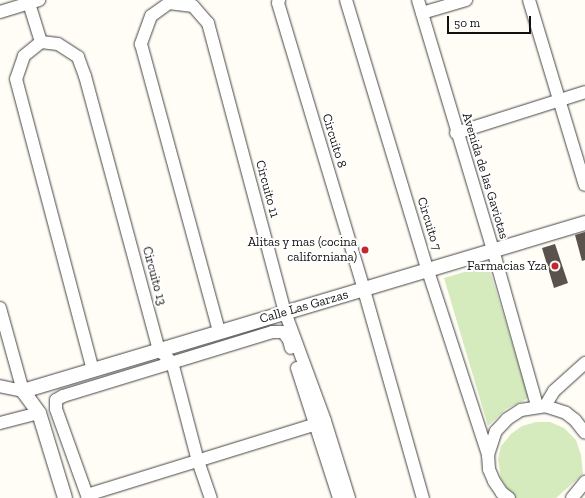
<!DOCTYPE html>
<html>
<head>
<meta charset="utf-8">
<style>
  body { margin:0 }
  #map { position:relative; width:585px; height:498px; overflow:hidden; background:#fffdf5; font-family:"Zilla Slab",serif }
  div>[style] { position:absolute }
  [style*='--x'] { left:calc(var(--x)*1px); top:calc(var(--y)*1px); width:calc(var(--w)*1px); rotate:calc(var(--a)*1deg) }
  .green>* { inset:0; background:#d5ebbd }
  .building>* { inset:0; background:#5a524d }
  .roads { filter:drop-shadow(0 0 1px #444) drop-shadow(0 0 1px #444) }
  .minor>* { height:12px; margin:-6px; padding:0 6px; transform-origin:6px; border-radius:6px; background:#fff }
  .tertiary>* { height:14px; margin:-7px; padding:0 7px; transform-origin:7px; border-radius:7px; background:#fff }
  .dots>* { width:11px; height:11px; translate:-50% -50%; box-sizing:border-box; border:2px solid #fff; border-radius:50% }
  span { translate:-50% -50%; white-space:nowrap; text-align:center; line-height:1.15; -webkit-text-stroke:4px #fff; paint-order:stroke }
  .street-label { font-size:13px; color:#111 }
  .poi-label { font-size:13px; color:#111 }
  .right { translate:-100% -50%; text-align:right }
  .scale { position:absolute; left:447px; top:16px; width:84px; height:18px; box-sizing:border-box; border:2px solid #111; border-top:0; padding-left:5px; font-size:12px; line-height:14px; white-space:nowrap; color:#111; -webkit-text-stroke:3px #fff; paint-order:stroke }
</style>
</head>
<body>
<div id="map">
  <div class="green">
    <div style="clip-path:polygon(488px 265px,529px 398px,506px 409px,488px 426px,444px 278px)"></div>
    <div style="clip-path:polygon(536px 422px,550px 422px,564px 428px,576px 440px,581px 455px,583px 474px,556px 498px,514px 498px,508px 491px,501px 478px,498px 459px,501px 446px,511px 434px,522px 426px)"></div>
  </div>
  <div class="building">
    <div style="clip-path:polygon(585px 232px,585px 260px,582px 261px,575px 235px)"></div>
    <div style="clip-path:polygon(555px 244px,568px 283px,554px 288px,542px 248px)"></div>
  </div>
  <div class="roads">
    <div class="minor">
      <div style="--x:28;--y:0;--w:44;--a:72.8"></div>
      <div style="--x:279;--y:0;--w:3;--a:108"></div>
      <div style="--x:278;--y:3;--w:300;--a:73.3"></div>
      <div style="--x:364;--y:290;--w:216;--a:74.2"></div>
      <div style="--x:346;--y:0;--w:283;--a:73.2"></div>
      <div style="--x:428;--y:271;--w:194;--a:71.9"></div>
      <div style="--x:418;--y:0;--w:261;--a:73.3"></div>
      <div style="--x:493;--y:250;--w:162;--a:74.2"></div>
      <div style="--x:529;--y:0;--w:193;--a:73.2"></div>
      <div style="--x:169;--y:3;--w:24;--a:7"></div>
      <div style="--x:193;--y:6;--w:23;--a:49"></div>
      <div style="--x:208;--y:23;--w:299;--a:75.1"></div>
      <div style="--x:285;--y:312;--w:116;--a:69.8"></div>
      <div style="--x:325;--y:421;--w:81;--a:72.7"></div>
      <div style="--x:169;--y:3;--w:22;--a:144"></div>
      <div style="--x:151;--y:16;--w:30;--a:110"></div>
      <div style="--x:141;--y:44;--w:297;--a:74.8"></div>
      <div style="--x:0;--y:12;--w:41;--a:-17.1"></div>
      <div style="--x:422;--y:13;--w:46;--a:-16.5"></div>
      <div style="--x:41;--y:42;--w:17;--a:7"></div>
      <div style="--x:58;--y:44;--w:24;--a:33"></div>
      <div style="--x:78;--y:57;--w:20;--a:70"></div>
      <div style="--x:85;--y:76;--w:284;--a:74.9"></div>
      <div style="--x:159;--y:350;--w:18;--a:43"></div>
      <div style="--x:172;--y:362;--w:102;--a:75.3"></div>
      <div style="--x:198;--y:461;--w:39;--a:71"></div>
      <div style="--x:41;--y:42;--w:22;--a:141"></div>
      <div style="--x:24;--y:56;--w:24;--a:109"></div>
      <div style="--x:16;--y:79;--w:301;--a:75.2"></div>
      <div style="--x:456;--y:133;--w:135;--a:-17.6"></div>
      <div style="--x:0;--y:308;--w:86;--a:74.5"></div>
      <div style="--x:23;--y:391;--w:24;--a:-168"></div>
      <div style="--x:297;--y:368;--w:137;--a:72.1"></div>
      <div style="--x:545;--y:406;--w:17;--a:-59"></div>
      <div style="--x:554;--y:391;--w:42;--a:-42.1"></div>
      <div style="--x:0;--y:423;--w:40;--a:-14.4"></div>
      <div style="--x:87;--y:495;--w:247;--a:-17.2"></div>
      <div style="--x:88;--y:498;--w:95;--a:-109.8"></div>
      <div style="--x:56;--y:409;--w:9;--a:-90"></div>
      <div style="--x:56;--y:400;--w:8;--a:-30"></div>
      <div style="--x:63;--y:396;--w:219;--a:-17"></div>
      <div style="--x:272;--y:332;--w:11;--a:0"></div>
      <div style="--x:283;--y:332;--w:10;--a:53"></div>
      <div style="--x:289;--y:340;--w:8;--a:76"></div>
      <div style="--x:509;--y:498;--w:9;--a:-144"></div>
      <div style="--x:502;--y:493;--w:14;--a:-124"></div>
      <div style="--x:494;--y:481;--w:13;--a:-113"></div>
      <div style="--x:489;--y:469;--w:14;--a:-94"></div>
      <div style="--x:488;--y:455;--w:25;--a:-72"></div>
      <div style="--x:496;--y:431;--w:16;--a:-47"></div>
      <div style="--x:507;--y:419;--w:17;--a:-33"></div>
      <div style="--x:521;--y:410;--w:24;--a:-9"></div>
      <div style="--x:545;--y:406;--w:22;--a:18"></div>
      <div style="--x:566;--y:413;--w:11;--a:38"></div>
      <div style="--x:575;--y:420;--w:16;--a:52"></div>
      <div style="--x:572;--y:498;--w:21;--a:-51"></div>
    </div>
    <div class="tertiary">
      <div style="--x:65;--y:498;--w:89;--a:-107"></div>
      <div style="--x:39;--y:413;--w:27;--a:-126"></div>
      <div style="--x:23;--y:391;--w:587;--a:-16.64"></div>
    </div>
  </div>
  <div class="dots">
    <div style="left:365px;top:250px;background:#c4262e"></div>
    <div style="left:555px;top:266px;background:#c4262e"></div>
  </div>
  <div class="street-label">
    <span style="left:334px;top:141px;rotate:73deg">Circuito 8</span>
    <span style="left:485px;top:176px;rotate:73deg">Avenida de las Gaviotas</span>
    <span style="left:267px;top:189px;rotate:75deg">Circuito 11</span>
    <span style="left:429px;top:224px;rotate:73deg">Circuito 7</span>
    <span style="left:154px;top:276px;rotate:75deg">Circuito 13</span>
    <span style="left:304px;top:307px;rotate:-16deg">Calle Las Garzas</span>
  </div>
  <div class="poi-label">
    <span class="right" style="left:357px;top:250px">Alitas y mas (cocina<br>californiana)</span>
    <span class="right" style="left:547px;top:266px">Farmacias Yza</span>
  </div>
  <div class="scale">50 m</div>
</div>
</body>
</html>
